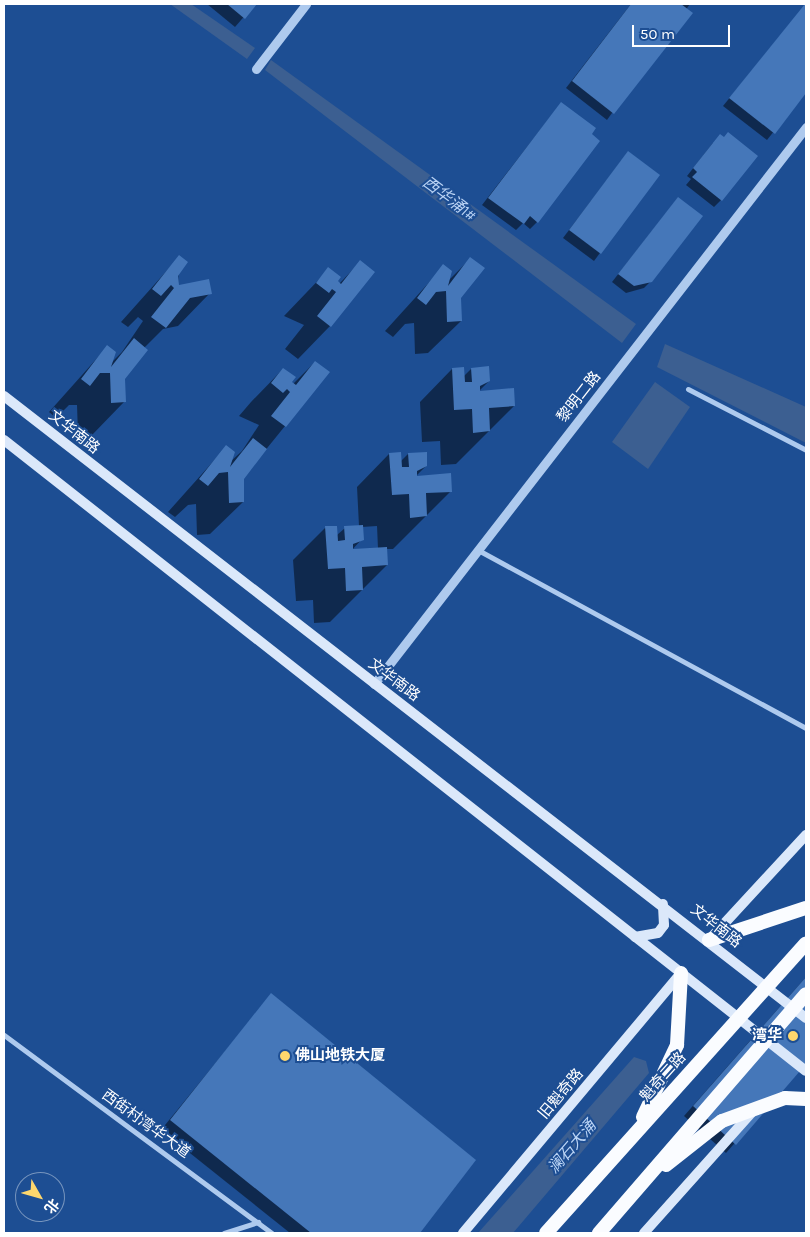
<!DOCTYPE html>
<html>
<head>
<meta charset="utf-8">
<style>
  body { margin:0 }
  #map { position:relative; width:810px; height:1237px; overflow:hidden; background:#1d4e93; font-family:Karla,"Noto Sans SC",sans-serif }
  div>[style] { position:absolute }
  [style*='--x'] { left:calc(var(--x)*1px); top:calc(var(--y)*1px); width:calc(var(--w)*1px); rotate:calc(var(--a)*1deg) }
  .water>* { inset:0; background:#3c5f91 }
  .shadow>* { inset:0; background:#0007 }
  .building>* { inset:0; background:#4577b9 }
  .minor>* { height:5px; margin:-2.5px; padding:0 2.5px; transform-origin:2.5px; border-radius:2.5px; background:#aecaee }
  .tertiary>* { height:9px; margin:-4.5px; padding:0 4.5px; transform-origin:4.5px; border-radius:4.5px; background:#aecaee }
  .secondary>* { height:10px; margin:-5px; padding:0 5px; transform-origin:5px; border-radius:5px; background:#dbe8fa }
  .trunk>* { height:14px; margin:-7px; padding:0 7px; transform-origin:7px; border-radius:7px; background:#fafcff }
  .dots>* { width:14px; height:14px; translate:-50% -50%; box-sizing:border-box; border:2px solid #1d4e93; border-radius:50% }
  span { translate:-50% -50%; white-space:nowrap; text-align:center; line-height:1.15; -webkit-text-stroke:4px #1d4e93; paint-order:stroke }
  .street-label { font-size:15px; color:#fff }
  .poi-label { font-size:15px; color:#fff; font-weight:700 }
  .right { translate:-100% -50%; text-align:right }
  .left { translate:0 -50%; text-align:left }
  .water-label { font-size:16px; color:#bbd4f5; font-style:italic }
  .frame { position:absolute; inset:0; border:5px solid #fff; pointer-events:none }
  .north { position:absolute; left:15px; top:1172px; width:50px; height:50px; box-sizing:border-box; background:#1d4e93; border:1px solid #7795be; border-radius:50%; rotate:128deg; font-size:14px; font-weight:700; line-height:20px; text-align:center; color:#fff }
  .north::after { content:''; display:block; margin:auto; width:18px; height:22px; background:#fed76d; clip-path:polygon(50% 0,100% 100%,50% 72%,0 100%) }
  .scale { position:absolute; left:632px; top:25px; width:98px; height:22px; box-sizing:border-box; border:2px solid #fff; border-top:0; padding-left:6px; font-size:15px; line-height:18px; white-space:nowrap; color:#fff; -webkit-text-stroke:4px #1d4e93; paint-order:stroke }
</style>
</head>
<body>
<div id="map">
  <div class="water">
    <div style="clip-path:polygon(170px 4px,191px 4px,255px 48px,247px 59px)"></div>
    <div style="clip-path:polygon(271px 60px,636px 324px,622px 343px,265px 70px)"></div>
    <div style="clip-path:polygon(665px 344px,806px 407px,806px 443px,657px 367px)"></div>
    <div style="clip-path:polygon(655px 382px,690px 407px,648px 469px,612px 442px)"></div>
    <div style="clip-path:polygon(634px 1057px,646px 1061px,649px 1073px,513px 1233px,478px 1233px)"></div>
  </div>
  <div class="shadow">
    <div style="clip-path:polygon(207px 4px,255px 4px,235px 27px)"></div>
    <div style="clip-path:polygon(631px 4px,690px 4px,607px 120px,566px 88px)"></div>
    <div style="clip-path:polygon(806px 4px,806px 91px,767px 140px,723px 106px)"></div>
    <div style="clip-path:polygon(561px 103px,537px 222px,530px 229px,523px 223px,516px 230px,482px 205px)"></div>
    <div style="clip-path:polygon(713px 143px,721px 200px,714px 207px,686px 185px,691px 179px,687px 176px)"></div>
    <div style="clip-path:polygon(628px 152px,658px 175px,594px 261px,563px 238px)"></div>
    <div style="clip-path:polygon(678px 198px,651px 281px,644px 288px,626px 293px,612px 282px)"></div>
    <div style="clip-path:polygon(179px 257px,178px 286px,210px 293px,178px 326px,163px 329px,144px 348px,124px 379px,124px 402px,92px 435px,78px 435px,77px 405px,69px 405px,56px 418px,49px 412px,107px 347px,111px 363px,122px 352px,143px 321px,138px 317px,128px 327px,121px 322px)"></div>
    <div style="clip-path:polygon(470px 259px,460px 298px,461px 321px,428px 353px,415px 354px,414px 323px,405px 324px,393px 337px,385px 331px,444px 266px,448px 281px)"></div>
    <div style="clip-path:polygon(360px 262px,330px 326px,298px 359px,285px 349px,304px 325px,284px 316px,329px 269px,339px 284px)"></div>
    <div style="clip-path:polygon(315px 362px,328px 373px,242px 479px,243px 502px,210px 534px,197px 535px,196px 504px,188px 505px,175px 517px,168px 512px,226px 447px,230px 462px,242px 451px,259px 425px,239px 416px,251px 402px,283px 369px,293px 384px)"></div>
    <div style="clip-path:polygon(452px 369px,463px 377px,471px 369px,489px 381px,478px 392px,514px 406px,456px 464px,441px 465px,440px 441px,422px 442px,420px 402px)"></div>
    <div style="clip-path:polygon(evenodd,389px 454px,400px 462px,408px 454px,426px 466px,415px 477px,451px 491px,393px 549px,386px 549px,387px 565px,330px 622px,314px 623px,313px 600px,296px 601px,293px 560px,325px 528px,337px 535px,345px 528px,359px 526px,357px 487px,389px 454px,377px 526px,378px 549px,351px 551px,362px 539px,362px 527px,377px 526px)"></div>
    <div style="clip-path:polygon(806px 977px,806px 1062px,726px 1153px,684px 1116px)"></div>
    <div style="clip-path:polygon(271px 995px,475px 1160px,419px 1233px,290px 1233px,161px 1130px)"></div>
  </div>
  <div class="building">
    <div style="clip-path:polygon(227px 4px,257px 4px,245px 19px)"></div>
    <div style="clip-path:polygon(631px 4px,681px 4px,693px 13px,614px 114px,572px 81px)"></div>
    <div style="clip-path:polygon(805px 4px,806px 93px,775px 134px,729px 98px)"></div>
    <div style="clip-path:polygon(561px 102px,596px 128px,592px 134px,600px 141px,538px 223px,530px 216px,524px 224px,488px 198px)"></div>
    <div style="clip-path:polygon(728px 132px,758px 156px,722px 201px,692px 177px,697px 172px,693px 168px,720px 134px,724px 137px)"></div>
    <div style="clip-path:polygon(628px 151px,660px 175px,601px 254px,569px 230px)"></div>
    <div style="clip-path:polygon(678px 197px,703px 216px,652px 282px,634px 286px,618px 274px)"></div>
    <div style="clip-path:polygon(179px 255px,188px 262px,178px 276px,179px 285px,209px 279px,212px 294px,190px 298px,166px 328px,151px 317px,174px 288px,171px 285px,161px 296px,152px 289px)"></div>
    <div style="clip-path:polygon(470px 257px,485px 268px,461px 298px,462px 321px,447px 322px,446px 291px,436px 292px,426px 305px,417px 298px,443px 264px,452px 271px,448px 286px)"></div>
    <div style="clip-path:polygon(360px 260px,375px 272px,331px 327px,317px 316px,336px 292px,332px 289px,329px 293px,316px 283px,328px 267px,341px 277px,338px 281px,341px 284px)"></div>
    <div style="clip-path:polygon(134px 338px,148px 350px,125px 379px,126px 402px,111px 403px,110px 373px,100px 373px,90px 386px,81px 379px,107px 345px,116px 352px,111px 367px)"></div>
    <div style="clip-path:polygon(315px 361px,330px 372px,286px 427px,271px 416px,290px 392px,287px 389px,283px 393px,271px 383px,283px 368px,296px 377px,292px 382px,296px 385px)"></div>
    <div style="clip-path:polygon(489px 366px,490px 381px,480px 386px,480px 391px,514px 388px,515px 406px,489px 408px,490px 431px,473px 433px,472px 409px,454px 410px,452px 368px,464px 367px,465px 382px,472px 382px,471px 368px)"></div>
    <div style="clip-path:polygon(253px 438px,267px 449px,244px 479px,244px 502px,229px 503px,228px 472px,219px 473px,208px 486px,199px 479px,226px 445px,235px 452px,230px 467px)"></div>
    <div style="clip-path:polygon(401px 452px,402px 467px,409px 467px,408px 453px,427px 452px,427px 466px,417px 471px,417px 476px,451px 473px,452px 492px,426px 493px,427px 516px,410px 518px,409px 494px,392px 495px,389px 453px)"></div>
    <div style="clip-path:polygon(363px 525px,364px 540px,353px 544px,353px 549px,387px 547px,388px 565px,362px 567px,363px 590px,346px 591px,345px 568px,328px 569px,325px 526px,337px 526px,338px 541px,345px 540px,344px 526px)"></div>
    <div style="clip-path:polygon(806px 977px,806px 1064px,736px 1145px,693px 1106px)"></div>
    <div style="clip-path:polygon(271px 993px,476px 1160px,420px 1233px,311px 1233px,170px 1120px)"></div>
  </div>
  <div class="minor">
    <div style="--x:688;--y:389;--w:133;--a:27.3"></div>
    <div style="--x:478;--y:550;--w:373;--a:28.5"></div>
    <div style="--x:4;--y:1035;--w:333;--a:36.5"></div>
    <div style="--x:224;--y:1233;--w:36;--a:-18"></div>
  </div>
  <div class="tertiary">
    <div style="--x:256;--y:69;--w:82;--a:-52.4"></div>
    <div style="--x:374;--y:684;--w:705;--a:-52.2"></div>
  </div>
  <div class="secondary">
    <div style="--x:4;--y:396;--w:1015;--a:37.8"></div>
    <div style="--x:4;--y:440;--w:1020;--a:38.2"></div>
    <div style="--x:635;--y:937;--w:23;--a:-10"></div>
    <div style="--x:658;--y:933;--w:10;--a:-53"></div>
    <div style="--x:664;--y:925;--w:21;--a:-93"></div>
    <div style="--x:710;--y:939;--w:142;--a:-47.3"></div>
    <div style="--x:463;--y:1233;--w:339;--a:-50"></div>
    <div style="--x:644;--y:1233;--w:164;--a:-48.2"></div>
  </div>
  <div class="trunk">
    <div style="--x:709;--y:940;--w:102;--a:-18.3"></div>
    <div style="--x:643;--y:1117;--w:80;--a:-64.7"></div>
    <div style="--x:677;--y:1045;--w:72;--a:-86.8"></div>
    <div style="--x:666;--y:1165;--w:71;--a:-38.2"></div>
    <div style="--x:722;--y:1121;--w:67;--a:-20.1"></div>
    <div style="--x:785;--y:1098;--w:21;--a:3"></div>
    <div style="--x:546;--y:1233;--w:389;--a:-48.1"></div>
    <div style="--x:599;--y:1233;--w:316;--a:-49.1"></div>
  </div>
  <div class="dots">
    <div style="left:793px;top:1036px;background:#fed76d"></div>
    <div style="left:285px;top:1056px;background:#fed76d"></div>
  </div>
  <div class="street-label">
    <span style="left:579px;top:397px;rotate:-52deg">黎明二路</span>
    <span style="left:74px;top:432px;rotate:38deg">文华南路</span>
    <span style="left:394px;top:680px;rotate:37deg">文华南路</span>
    <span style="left:716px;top:926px;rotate:38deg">文华南路</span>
    <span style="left:663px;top:1077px;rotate:-48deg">魁奇二路</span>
    <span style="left:561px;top:1094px;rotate:-50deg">旧魁奇路</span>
    <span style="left:146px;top:1124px;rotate:36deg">西街村湾华大道</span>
  </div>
  <div class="poi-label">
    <span class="right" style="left:782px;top:1036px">湾华</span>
    <span class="left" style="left:295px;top:1056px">佛山地铁大厦</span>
  </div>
  <div class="water-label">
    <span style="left:449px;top:199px;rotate:37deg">西华涌1#</span>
    <span style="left:572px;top:1147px;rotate:-49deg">澜石大涌</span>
  </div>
  <div class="frame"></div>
  <div class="north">北</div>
  <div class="scale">50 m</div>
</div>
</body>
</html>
